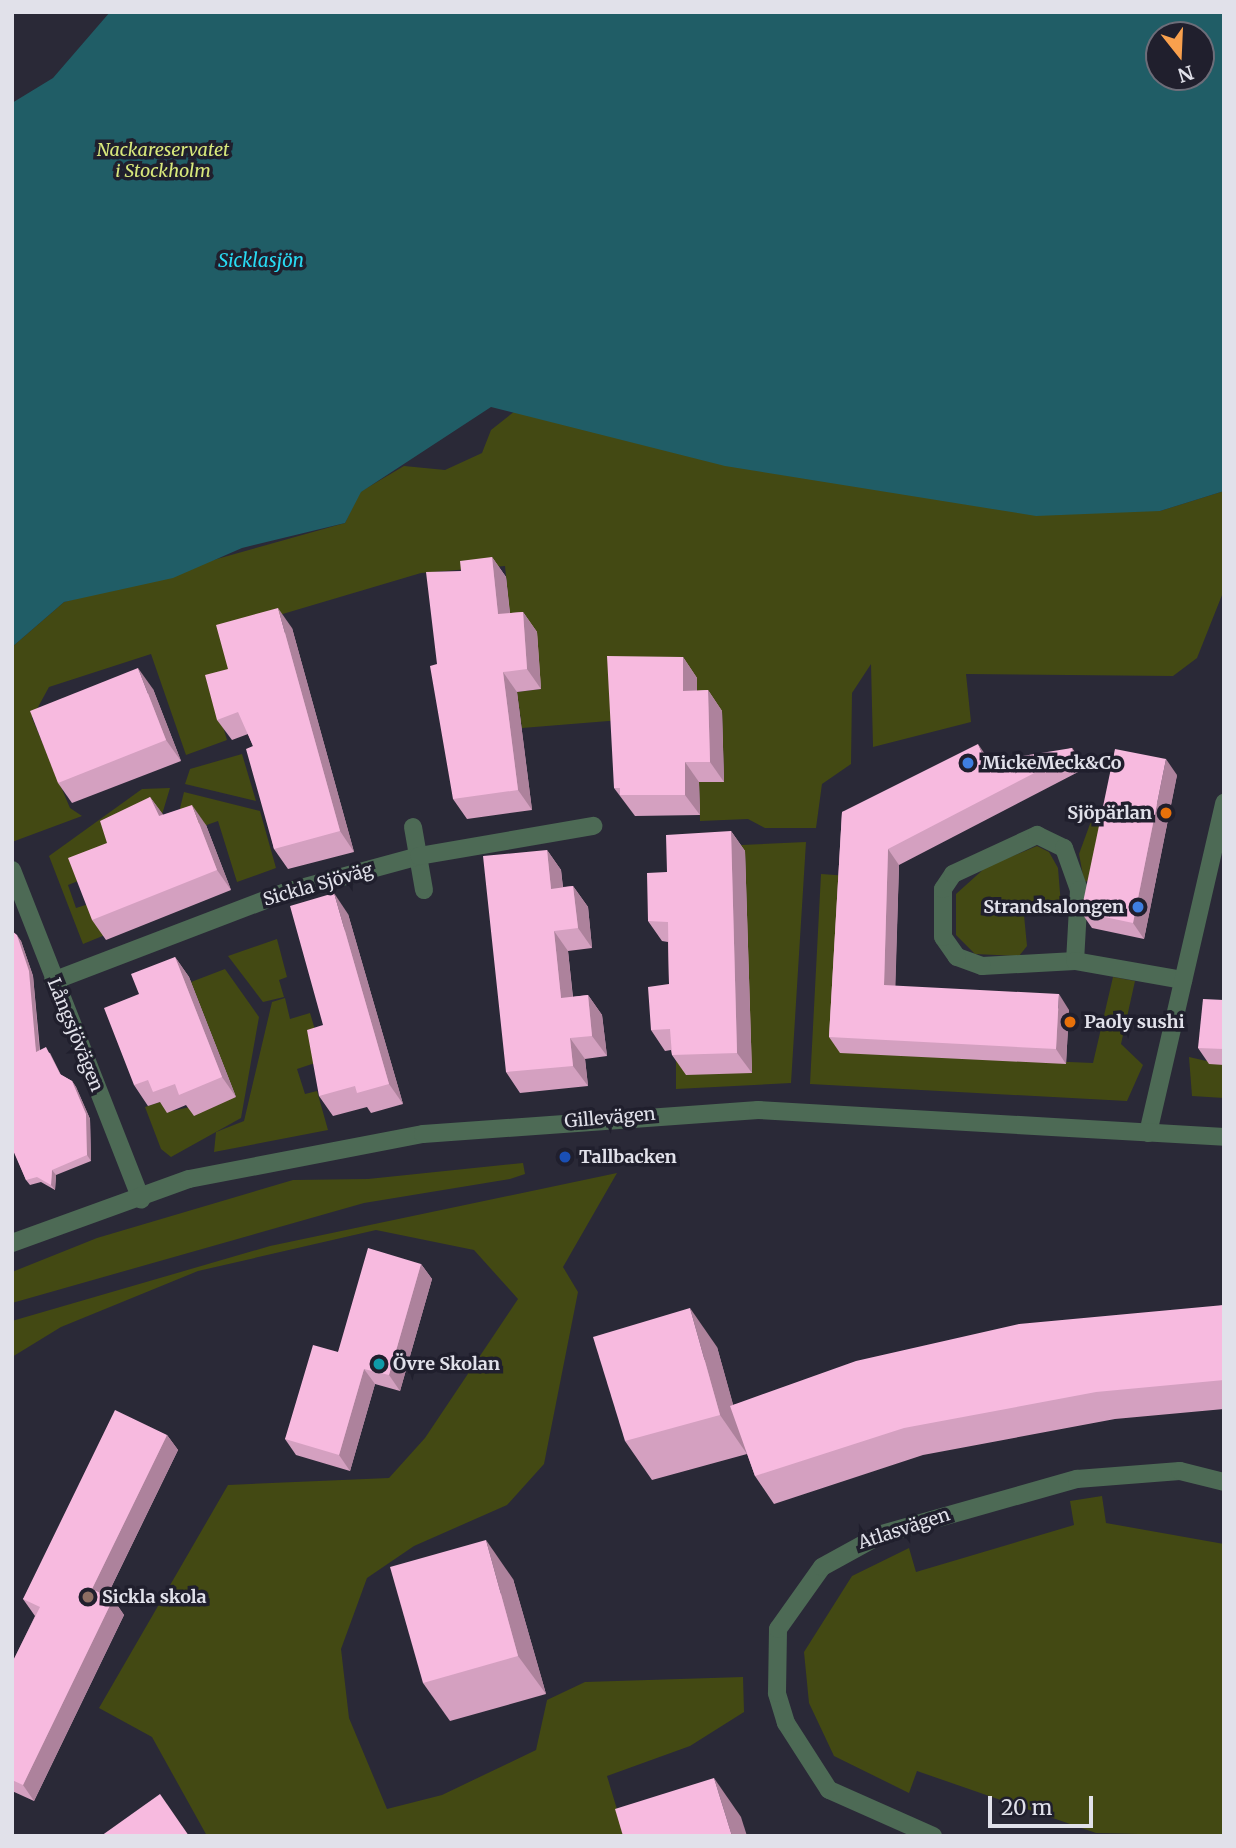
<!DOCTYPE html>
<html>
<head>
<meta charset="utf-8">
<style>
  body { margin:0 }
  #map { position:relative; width:1236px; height:1848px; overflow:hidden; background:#2a2937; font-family:Merriweather,serif }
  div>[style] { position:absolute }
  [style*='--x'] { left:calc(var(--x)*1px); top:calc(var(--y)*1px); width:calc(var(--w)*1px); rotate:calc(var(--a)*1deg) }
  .green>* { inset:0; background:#434913 }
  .water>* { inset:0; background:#205d66 }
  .minor>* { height:18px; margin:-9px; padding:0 9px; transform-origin:9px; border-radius:9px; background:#4d6a55 }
  .wall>* { inset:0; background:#d4a0c0 }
  .shaded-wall>* { inset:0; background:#ad829c }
  .building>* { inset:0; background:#f7badf }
  .dots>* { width:19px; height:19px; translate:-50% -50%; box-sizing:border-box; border:4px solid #201f2d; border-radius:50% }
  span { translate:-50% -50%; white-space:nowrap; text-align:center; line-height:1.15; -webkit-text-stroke:7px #201f2d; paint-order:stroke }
  .park-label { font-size:18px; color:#d8e87b; font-style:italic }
  .poi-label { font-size:18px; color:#e1e1ea; font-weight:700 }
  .left { translate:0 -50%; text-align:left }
  .right { translate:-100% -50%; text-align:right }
  .street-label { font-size:18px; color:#e1e1ea }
  .water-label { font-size:19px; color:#28daf2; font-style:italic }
  .frame { position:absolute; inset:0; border:14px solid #e1e1ea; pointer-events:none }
  .north { position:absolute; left:1145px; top:21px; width:70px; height:70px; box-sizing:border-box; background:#201f2d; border:2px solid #6d6d79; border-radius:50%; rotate:162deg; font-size:19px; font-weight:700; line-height:28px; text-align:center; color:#e1e1ea }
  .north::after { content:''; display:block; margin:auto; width:24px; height:32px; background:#f9a04d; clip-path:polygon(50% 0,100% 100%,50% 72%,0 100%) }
  .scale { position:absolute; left:988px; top:1796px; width:105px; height:32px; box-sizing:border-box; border:4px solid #e1e1ea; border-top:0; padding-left:9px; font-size:21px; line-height:24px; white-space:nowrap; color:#e1e1ea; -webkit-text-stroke:5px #201f2d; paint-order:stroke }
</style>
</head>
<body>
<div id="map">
  <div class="green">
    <div style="clip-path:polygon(525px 403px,1160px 511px,1224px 491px,1224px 590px,1197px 658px,1173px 676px,966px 674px,971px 722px,873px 747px,871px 664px,852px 693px,851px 764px,822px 784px,816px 828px,765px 828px,748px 819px,700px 821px,699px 782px,724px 782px,722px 711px,697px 716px,696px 678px,621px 720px,522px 728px,517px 692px,541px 689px,512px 635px,505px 566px,421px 573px,222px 632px,237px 686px,213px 693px,227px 740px,186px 755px,151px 654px,49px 687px,32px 718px,70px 808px,82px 816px,12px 842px,12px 647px,64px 602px,345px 523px,360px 492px,404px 466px,445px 470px,482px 453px,491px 430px)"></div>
    <div style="clip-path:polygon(242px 754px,256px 801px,185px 784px,190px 769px)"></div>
    <div style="clip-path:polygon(170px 788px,161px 818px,121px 864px,68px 885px,76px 908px,92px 903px,105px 935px,83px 944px,49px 856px,142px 789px)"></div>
    <div style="clip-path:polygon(184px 792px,260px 811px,276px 868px,237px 882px,218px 821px,173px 837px)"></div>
    <div style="clip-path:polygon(1107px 806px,1103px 884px,1084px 881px,1079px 854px,1090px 824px)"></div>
    <div style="clip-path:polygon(806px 842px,791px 1083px,676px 1089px,676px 1050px,751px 1073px,745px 852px,720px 846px)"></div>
    <div style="clip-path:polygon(1037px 846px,1049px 852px,1058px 868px,1061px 905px,1051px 900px,1024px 915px,1027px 946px,1019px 956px,975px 954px,956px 935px,956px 894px,986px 867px)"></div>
    <div style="clip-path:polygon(821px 874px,849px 876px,840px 1052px,1093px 1063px,1113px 977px,1135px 981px,1121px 1044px,1143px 1065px,1127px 1101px,810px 1084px)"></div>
    <div style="clip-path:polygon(277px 939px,287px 977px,279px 980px,284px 997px,263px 1002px,228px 956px)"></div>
    <div style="clip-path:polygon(225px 969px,259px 1017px,241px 1118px,171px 1157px,161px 1149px,145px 1107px,163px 1101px,167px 1112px,236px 1097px,191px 982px)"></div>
    <div style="clip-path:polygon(285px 998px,290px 1019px,310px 1013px,324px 1060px,297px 1069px,305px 1094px,317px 1091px,328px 1130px,214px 1152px,216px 1132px,244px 1121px,272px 1002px)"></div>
    <div style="clip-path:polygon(1189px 1057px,1224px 1065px,1224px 1098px,1192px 1096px)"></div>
    <div style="clip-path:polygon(523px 1163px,525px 1174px,510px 1179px,364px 1203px,12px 1303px,12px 1272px,97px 1238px,293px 1180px,368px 1179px)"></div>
    <div style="clip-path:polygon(617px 1173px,563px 1267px,578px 1292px,544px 1464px,507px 1505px,414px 1546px,367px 1578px,341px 1649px,349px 1718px,387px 1809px,442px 1795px,536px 1750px,547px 1700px,585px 1682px,743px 1677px,744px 1712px,690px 1746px,607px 1776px,625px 1836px,207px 1836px,152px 1737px,99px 1708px,228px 1485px,389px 1478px,425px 1438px,518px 1299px,474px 1250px,376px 1230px,198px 1271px,61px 1327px,12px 1357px,12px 1321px,270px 1246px)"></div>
    <div style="clip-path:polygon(1102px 1496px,1106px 1523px,1224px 1544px,1224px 1836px,1096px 1833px,917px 1771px,909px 1793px,834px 1756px,809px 1703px,804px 1652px,852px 1576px,909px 1548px,916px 1572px,1074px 1525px,1070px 1501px)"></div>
  </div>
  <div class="water">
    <div style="clip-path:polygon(evenodd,110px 12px,1224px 12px,1224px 491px,1160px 511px,1036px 516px,725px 466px,491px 407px,361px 492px,345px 523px,242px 548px,173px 578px,64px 602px,12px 647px,12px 103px,53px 78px,110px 12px,1159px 35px,1201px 35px,1201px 77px,1159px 77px,1159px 35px)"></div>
  </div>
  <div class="minor">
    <div style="--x:413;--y:827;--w:64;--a:80.1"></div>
    <div style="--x:12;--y:870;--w:354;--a:68.6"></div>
    <div style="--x:1075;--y:961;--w:93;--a:176.9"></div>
    <div style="--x:982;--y:966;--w:27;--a:-160"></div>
    <div style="--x:957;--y:957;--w:24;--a:-125"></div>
    <div style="--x:943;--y:937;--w:48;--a:-90"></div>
    <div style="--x:943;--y:889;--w:18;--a:-56"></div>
    <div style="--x:953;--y:874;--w:93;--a:-24.9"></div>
    <div style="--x:1037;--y:835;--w:30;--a:26"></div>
    <div style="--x:1064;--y:848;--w:45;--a:70.3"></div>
    <div style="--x:1079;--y:890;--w:71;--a:93.2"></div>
    <div style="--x:1075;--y:961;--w:110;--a:10"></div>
    <div style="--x:53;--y:981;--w:246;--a:-20.9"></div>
    <div style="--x:283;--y:893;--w:141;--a:-15.2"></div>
    <div style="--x:419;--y:856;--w:177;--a:-9.8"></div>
    <div style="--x:1148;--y:1133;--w:339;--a:-77"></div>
    <div style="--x:12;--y:1243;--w:188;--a:-19.9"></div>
    <div style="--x:189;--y:1179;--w:238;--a:-10.9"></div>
    <div style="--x:423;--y:1134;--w:336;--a:-4.1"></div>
    <div style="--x:758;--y:1110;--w:467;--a:3.3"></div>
    <div style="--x:933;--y:1836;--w:114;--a:-156.1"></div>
    <div style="--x:829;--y:1790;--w:80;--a:-122.7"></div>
    <div style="--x:786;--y:1723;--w:31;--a:-107"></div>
    <div style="--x:777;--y:1693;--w:64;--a:-89.1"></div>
    <div style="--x:778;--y:1629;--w:76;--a:-54.6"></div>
    <div style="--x:822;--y:1567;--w:68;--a:-28.8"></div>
    <div style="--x:882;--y:1534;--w:203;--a:-15.8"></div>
    <div style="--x:1077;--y:1479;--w:103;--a:-4.4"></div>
    <div style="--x:1180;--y:1471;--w:45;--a:14"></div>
  </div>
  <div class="wall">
    <div style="clip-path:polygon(492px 557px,506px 577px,510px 613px,523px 612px,537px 632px,541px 689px,517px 692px,532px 810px,467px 819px,453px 799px,461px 571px)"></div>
    <div style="clip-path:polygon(292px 628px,354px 852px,288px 869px,274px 849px,253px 746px,248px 734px,232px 740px,217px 720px,228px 669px)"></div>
    <div style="clip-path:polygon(683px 657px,697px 678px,697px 691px,708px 690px,722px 711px,724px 782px,699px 782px,700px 815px,635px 816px,614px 788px)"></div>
    <div style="clip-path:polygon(153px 689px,181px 761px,72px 803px,58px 783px)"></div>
    <div style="clip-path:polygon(1072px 748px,1083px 763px,1084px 769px,899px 865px,895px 986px,1069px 1010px,1066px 1064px,840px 1053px,829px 1037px,842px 812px)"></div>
    <div style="clip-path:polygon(1177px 775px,1144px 939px,1092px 928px,1081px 912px)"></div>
    <div style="clip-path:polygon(150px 797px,163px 815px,206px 825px,231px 890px,106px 940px,92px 920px,107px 843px)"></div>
    <div style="clip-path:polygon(731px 831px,745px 851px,752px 1073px,686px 1075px,672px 1055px,671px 1050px,665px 1051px,651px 1030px,669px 984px,668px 942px,662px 941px,648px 921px,667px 872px)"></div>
    <div style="clip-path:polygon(547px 850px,561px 870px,563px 887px,573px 886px,588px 907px,592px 948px,568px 951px,573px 997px,588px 995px,602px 1015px,607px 1056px,585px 1059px,588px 1086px,520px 1093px,506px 1072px)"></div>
    <div style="clip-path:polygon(348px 914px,403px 1104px,371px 1113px,367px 1107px,333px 1116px,319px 1096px,323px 1025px)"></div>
    <div style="clip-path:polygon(12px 931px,21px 941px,33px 976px,40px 1050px,50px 1053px,61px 1075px,72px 1081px,76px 1087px,90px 1119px,91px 1161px,56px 1175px,55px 1190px,41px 1182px,30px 1185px,26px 1180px,14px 1151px,12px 1152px)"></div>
    <div style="clip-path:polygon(175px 957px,189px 977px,236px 1097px,194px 1116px,186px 1105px,167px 1113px,160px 1102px,148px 1106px,134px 1085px,139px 994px)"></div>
    <div style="clip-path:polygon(1224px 1000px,1224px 1065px,1209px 1064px,1198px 1048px)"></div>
    <div style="clip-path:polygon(421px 1264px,432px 1279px,400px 1391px,375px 1384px,350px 1471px,296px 1455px,285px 1439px,338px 1352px)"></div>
    <div style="clip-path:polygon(1224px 1305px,1224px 1409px,1115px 1419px,923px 1455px,774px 1504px,755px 1476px,744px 1445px,747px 1454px,652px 1480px,625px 1441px,717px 1347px,733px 1405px)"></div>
    <div style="clip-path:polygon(167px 1435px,178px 1450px,107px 1596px,113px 1599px,124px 1615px,34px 1801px,12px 1791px,12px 1663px,35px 1616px,23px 1599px)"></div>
    <div style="clip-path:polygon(513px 1579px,546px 1694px,450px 1721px,423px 1683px)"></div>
  </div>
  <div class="shaded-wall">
    <div style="clip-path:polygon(492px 557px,506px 577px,512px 635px,498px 614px)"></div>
    <div style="clip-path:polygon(278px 608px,292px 628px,354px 852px,340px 831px)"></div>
    <div style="clip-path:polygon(523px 612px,537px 632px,541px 689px,527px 669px)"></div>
    <div style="clip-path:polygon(683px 657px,697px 678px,697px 711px,683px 691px)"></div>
    <div style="clip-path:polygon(138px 668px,153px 689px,181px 761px,166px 740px)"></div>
    <div style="clip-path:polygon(503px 672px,517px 692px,532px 810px,518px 790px)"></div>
    <div style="clip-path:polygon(708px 690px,722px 711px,724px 782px,710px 762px)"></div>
    <div style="clip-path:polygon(978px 744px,989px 760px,997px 778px,986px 762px)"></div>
    <div style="clip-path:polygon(1072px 748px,1083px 763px,1084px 769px,1073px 753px)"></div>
    <div style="clip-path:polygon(1166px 759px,1177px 775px,1144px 939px,1133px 923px)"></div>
    <div style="clip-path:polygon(685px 762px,699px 782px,700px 815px,685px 795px)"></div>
    <div style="clip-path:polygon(150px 797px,165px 817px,159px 816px)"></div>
    <div style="clip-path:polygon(192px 805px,206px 825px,231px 890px,217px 870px)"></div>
    <div style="clip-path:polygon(731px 831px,745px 851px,752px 1073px,737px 1053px)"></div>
    <div style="clip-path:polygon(888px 849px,899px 865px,895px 1001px,884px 985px)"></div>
    <div style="clip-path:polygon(547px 850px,561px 870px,565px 909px,551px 889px)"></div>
    <div style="clip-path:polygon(573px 886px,588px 907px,592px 948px,578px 928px)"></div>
    <div style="clip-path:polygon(334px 893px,348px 914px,403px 1104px,389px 1084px)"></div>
    <div style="clip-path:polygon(554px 931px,568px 951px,575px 1019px,561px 998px)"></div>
    <div style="clip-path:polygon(17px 935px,21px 941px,33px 976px,40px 1057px,36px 1052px)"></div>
    <div style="clip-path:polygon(175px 957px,189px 977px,236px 1097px,222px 1077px)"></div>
    <div style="clip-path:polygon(1059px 994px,1069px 1010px,1066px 1064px,1056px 1049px)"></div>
    <div style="clip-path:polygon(588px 995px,602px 1015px,607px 1056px,592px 1036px)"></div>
    <div style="clip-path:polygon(570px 1038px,585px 1059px,588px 1086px,573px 1066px)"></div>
    <div style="clip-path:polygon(72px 1081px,76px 1087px,90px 1119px,91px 1161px,87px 1155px)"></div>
    <div style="clip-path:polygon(52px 1170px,56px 1175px,55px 1190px,51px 1185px)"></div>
    <div style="clip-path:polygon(421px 1264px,432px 1279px,400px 1391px,389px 1375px)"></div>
    <div style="clip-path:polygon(690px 1308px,717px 1347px,747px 1454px,720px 1415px)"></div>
    <div style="clip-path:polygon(364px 1369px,375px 1384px,350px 1471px,339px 1455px)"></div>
    <div style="clip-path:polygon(167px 1435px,178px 1450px,103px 1604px,92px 1589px)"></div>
    <div style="clip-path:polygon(486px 1540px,513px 1579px,546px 1694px,518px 1656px)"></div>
    <div style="clip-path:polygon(113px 1599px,124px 1615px,34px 1801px,23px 1785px)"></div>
    <div style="clip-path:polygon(714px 1778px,741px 1817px,747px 1836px,732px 1836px)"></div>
  </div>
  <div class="building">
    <div style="clip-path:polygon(492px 557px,498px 614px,523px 612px,527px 669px,503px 672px,518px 790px,453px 799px,430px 666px,437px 664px,426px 572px,461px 571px,460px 561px)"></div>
    <div style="clip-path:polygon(278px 608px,340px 831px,274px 849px,246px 749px,253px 746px,238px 712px,217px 720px,205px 675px,228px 669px,216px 625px)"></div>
    <div style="clip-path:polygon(607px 656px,683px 657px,683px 691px,708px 690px,710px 762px,685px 762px,685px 795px,620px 795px,620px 788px,614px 788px)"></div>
    <div style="clip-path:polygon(138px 668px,166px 740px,58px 783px,30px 711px)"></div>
    <div style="clip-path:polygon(978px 744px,986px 762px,1072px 748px,1073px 753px,888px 849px,884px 985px,1059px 994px,1056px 1049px,829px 1037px,842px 812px)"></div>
    <div style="clip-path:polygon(1115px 749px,1166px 759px,1133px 923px,1081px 912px)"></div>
    <div style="clip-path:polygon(150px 797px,159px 816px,192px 805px,217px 870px,92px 920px,68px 858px,107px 843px,100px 821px)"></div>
    <div style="clip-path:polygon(731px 831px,737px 1053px,672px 1055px,670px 1029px,651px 1030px,648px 987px,669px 984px,668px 922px,648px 921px,647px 873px,667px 872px,666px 835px)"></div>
    <div style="clip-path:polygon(547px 850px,551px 889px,573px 886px,578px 928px,554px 931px,561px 998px,588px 995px,592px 1036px,570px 1038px,573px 1066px,506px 1072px,483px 856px)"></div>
    <div style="clip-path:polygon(334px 893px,389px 1084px,357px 1093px,355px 1086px,319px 1096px,307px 1030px,323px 1025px,290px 906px)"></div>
    <div style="clip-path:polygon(12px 931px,17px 935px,29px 971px,36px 1052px,46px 1047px,60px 1074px,72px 1081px,86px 1114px,87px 1155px,52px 1170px,51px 1185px,37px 1177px,26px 1180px,12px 1148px)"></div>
    <div style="clip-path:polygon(175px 957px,222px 1077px,179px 1095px,175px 1084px,153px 1092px,148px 1080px,134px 1085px,104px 1008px,139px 994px,131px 974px)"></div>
    <div style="clip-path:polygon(1203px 999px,1224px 1000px,1224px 1049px,1198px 1048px)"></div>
    <div style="clip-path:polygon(368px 1248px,421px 1264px,389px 1375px,364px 1369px,339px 1455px,285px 1439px,313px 1345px,338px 1352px)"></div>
    <div style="clip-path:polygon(1224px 1305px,1224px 1380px,1096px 1392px,904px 1428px,755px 1476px,730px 1406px,856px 1361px,1019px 1324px)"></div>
    <div style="clip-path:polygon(690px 1308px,720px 1415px,625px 1441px,593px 1337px)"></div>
    <div style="clip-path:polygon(115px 1410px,167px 1435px,92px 1589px,113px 1599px,23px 1785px,12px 1780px,12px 1663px,40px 1607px,23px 1599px)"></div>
    <div style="clip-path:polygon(486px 1540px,518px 1656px,423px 1683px,390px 1567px)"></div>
    <div style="clip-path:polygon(714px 1778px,732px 1836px,623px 1836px,615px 1809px)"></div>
    <div style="clip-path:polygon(160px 1794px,189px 1836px,101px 1836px)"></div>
  </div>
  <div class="dots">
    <div style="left:968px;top:763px;background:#3f7fe0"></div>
    <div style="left:1166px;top:813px;background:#e8710a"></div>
    <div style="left:1138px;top:907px;background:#3f7fe0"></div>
    <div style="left:1070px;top:1022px;background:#e8710a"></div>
    <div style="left:565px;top:1157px;background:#1a4fb4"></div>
    <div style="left:379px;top:1364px;background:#0f9aa8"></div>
    <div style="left:88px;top:1597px;background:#8d6e63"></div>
  </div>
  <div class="park-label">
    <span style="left:163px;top:161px">Nackareservatet<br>i Stockholm</span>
  </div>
  <div class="poi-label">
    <span class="left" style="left:982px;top:763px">MickeMeck&amp;Co</span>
    <span class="right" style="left:1152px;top:813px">Sjöpärlan</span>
    <span class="right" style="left:1124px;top:907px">Strandsalongen</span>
    <span class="left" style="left:1084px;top:1022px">Paoly sushi</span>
    <span class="left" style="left:579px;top:1157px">Tallbacken</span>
    <span class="left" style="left:393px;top:1364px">Övre Skolan</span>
    <span class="left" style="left:102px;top:1597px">Sickla skola</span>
  </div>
  <div class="street-label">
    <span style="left:318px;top:885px;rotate:-16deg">Sickla Sjöväg</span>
    <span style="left:75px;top:1035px;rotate:68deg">Långsjövägen</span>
    <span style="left:610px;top:1118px;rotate:-5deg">Gillevägen</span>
    <span style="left:904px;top:1529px;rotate:-18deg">Atlasvägen</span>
  </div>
  <div class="water-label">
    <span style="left:261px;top:261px">Sicklasjön</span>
  </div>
  <div class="frame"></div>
  <div class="north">N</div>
  <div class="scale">20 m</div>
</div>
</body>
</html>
